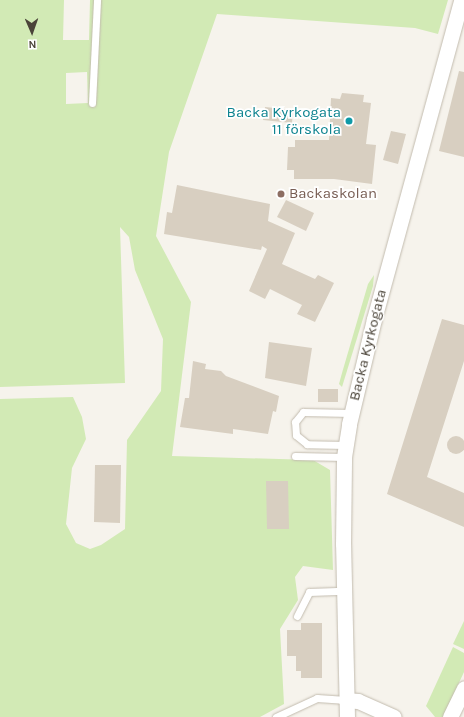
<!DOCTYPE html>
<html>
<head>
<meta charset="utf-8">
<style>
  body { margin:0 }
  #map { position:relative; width:464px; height:717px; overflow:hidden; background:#f6f3ec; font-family:Karla,sans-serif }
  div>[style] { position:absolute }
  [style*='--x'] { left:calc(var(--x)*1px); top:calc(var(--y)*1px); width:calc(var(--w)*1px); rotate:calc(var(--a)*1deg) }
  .green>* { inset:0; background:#d2eab5 }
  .building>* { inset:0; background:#d8cfc1 }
  .round { border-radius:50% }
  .roads { filter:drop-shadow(0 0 1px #c2bbae) drop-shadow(0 0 1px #c2bbae) }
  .service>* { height:7px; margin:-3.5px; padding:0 3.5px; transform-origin:3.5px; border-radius:3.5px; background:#fff }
  .minor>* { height:15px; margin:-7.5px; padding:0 7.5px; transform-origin:7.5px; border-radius:7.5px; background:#fff }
  .dots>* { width:11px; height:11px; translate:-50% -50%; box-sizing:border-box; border:2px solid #fff; border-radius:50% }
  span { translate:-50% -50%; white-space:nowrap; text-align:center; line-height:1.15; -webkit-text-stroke:3.5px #fff; paint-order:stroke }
  .culture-label { font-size:15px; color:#0d838f }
  .right { translate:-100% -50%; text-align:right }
  .education-label { font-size:15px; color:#785e54 }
  .left { translate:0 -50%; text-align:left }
  .street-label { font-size:15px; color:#4b4439 }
  .north { position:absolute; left:12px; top:12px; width:40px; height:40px; -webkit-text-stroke:3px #fff; paint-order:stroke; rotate:178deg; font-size:11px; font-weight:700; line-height:16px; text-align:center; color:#4b4439 }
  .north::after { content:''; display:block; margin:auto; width:14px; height:18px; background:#4b4439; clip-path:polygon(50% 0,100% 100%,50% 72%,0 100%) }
</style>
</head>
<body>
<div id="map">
  <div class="green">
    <div style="clip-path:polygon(evenodd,0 0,64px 0,63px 40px,89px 40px,90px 0,448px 0,438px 34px,415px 28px,217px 14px,169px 152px,156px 236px,191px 302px,172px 456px,313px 460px,330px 470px,333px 570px,303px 566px,295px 577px,298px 600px,280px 629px,284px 704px,260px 717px,0 717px,0 399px,73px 397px,82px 417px,86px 439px,72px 468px,66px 524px,76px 543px,90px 549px,101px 545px,125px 529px,127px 440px,161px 391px,163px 339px,135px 270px,129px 237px,120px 227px,125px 383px,0 387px,0 0,87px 72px,88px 103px,66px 104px,66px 73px,87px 72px)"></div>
    <div style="clip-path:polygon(374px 275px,373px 286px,342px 387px,339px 384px,342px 373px,368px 284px)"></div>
    <div style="clip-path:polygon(464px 621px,464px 649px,453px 644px)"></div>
    <div style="clip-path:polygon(453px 647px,464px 653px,464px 672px,443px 717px,435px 717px,426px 706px)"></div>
  </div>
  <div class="building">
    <div style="clip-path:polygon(459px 71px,464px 72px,464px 157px,439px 151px)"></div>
    <div style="clip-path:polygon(342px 93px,364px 95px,363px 102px,371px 103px,366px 144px,376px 145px,372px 184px,334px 179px,294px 179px,294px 170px,287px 170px,288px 147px,295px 147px,295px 140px,329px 140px,331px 98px,340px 99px)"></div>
    <div style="clip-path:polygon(265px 107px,293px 110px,292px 123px,263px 120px)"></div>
    <div style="clip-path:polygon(391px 131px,406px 134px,398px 164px,383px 160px)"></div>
    <div style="clip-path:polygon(177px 185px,270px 204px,268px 221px,295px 233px,282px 264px,315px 279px,318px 275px,334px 283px,315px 322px,297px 314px,302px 305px,270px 289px,265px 299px,249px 291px,267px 249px,262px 246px,261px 250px,164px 234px,167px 212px,172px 213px)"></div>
    <div style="clip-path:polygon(286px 200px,314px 213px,306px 231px,277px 217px)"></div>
    <div style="clip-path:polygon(442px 319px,464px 325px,464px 361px,427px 477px,464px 493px,464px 527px,387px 494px)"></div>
    <div style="clip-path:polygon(269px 342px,312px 348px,306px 386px,265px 378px)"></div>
    <div style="clip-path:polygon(193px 361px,206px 364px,205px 369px,221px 371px,226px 376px,279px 396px,276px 412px,273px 411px,268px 434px,233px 429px,233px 434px,180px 427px,185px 398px,189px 398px)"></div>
    <div style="clip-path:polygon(318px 389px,338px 389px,338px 402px,318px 402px)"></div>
    <div class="round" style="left:447px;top:436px;width:18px;height:18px"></div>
    <div style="clip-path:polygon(95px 465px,121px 465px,120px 523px,94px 522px)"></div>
    <div style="clip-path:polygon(266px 481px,288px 481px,289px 529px,267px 529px)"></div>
    <div style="clip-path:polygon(301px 623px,322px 623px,322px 678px,301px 678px,301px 671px,296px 671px,296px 656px,287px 656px,287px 630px,301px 630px)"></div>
  </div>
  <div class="roads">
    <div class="service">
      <div style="--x:92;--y:103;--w:103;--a:-87.2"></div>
      <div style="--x:346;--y:445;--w:39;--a:-179"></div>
      <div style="--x:307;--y:444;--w:14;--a:-141"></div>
      <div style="--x:296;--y:435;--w:13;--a:-94"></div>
      <div style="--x:295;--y:422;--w:13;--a:-51"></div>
      <div style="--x:303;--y:412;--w:48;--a:1.2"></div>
      <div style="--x:295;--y:456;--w:49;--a:1.2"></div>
      <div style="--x:297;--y:616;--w:27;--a:-63"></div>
      <div style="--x:309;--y:592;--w:35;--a:-2"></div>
      <div style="--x:276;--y:717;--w:45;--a:-24.9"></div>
      <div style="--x:317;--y:698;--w:29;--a:4"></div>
    </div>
    <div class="minor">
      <div style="--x:346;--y:700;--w:12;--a:5"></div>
      <div style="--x:358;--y:701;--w:39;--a:24"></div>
      <div style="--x:347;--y:717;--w:173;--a:-91.3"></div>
      <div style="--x:343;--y:544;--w:87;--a:-89.3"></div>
      <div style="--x:344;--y:457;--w:33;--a:-81"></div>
      <div style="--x:349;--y:424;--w:108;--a:-76.6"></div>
      <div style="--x:374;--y:319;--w:331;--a:-74.7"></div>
      <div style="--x:450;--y:717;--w:32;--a:-64"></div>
    </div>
  </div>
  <div class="dots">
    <div style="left:349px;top:121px;background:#0f9aa8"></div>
    <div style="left:281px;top:194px;background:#8d6e63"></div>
  </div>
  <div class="culture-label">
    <span class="right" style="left:341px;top:121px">Backa Kyrkogata<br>11 förskola</span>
  </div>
  <div class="education-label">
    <span class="left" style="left:289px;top:194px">Backaskolan</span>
  </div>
  <div class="street-label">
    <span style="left:368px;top:345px;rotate:-76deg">Backa Kyrkogata</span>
  </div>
  <div class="north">N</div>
</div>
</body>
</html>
